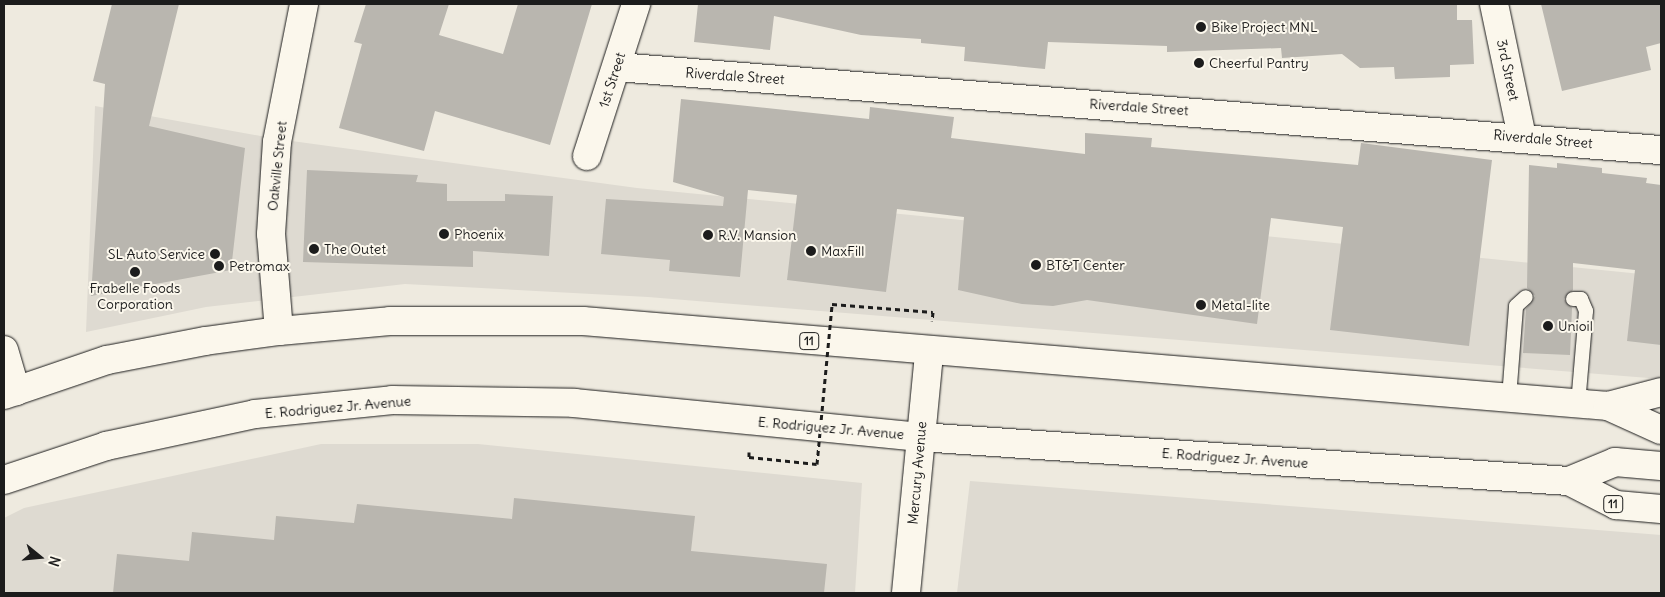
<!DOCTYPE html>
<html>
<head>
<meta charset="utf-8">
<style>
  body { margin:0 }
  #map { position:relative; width:1665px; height:597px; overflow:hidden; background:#eeeadf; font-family:Delius,sans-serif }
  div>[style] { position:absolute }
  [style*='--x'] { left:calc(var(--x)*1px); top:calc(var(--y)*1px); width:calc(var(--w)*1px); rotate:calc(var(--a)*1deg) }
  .built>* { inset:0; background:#dedad1 }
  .building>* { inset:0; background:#b9b6af }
  .path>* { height:3px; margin-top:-1.5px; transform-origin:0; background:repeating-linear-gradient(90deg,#1c1c1c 0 5px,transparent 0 9px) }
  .roads { filter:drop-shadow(0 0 1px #1c1c1c) drop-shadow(0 0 1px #1c1c1c) }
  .service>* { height:14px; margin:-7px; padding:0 7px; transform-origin:7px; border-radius:7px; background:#fbf7ec }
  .minor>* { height:28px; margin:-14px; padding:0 14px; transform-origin:14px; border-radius:14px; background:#fbf7ec }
  .primary>* { height:28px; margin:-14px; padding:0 14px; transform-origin:14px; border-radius:14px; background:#fbf7ec }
  .path-bridge>* { height:3px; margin-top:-1.5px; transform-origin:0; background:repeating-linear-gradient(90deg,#1c1c1c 0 5px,transparent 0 9px) }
  .dots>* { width:14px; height:14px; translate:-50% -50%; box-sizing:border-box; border:2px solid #fbf7ec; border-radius:50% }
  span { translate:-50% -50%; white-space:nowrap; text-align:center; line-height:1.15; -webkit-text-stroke:4px #fbf7ec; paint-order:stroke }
  .shield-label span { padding:1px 4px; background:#fbf7ec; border:1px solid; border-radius:4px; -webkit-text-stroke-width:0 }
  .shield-label { font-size:12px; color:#1c1c1c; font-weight:700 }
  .poi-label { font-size:14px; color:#1c1c1c }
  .left { translate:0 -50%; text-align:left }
  .right { translate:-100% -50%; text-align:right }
  .street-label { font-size:14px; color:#1c1c1c }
  .frame { position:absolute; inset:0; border:5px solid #1c1c1c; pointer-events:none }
  .north { position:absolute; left:15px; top:532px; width:50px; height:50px; -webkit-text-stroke:4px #fbf7ec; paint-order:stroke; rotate:107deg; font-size:14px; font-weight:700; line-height:20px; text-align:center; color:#1c1c1c }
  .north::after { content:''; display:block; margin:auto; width:18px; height:22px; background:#1c1c1c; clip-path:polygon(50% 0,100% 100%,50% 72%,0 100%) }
</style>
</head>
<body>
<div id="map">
  <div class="built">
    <div style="clip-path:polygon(95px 106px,277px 139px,637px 188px,971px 221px,1105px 220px,1661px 276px,1661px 379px,648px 297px,405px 284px,206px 307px,86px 332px)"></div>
    <div style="clip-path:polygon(321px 444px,478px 444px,862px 483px,855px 593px,4px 593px,4px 518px,24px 508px)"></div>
    <div style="clip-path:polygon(970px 481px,1661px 535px,1661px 593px,957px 593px)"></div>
  </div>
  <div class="building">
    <div style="clip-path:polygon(112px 4px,179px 4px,149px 126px,245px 148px,231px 270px,91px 296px,105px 84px,93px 81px)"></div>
    <div style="clip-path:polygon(366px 4px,449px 4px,439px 35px,503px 54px,518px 4px,592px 4px,550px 145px,435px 111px,424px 151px,339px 128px,362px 44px,354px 42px)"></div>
    <div style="clip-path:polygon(698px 4px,1457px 4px,1457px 20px,1472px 20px,1474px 64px,1450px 65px,1450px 77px,1395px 79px,1394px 67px,1360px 68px,1342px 54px,1282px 58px,1281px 48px,1167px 52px,1167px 46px,1048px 42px,1045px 69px,964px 61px,965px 47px,921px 43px,921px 39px,861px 35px,774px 16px,770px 50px,694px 42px)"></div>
    <div style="clip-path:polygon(1541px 4px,1661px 4px,1661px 43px,1646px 47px,1651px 70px,1562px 91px)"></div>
    <div style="clip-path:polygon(681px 99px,869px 119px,870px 107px,954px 117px,951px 138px,1085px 154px,1085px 133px,1152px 138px,1151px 147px,1358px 165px,1361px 143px,1492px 160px,1469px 346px,1330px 330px,1343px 227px,1271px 218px,1257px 324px,1087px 300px,1053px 306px,1022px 304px,958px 290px,964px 217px,897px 209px,886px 292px,787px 280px,797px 195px,748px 190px,740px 277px,669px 271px,670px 260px,601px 254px,606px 199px,723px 206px,724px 197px,673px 182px)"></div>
    <div style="clip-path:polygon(1557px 163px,1602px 168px,1602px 173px,1647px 178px,1646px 183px,1661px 185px,1661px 345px,1627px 341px,1635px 270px,1573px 263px,1573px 290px,1564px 299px,1572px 308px,1570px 355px,1523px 353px,1526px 309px,1535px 296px,1527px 288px,1529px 165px,1557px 168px)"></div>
    <div style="clip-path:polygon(307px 170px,418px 175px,416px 182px,447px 184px,447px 201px,505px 201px,505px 194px,553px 196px,549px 256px,473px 251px,473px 267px,303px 262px)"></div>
    <div style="clip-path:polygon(514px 498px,695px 516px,691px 551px,827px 564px,824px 593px,113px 593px,117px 554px,189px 561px,192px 532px,274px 540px,276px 516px,354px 523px,357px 504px,512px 519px)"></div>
  </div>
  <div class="path">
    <div style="--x:832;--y:304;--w:101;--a:4.5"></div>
    <div style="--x:933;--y:312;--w:9;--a:96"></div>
    <div style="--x:749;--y:452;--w:5;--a:90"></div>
    <div style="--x:749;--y:457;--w:68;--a:5.9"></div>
  </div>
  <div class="roads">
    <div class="service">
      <div style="--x:1573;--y:299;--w:8;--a:0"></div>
      <div style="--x:1581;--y:299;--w:13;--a:67"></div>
      <div style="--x:1586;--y:311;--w:93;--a:94.9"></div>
      <div style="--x:1509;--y:398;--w:92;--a:-85.6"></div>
      <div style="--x:1516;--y:306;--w:13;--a:-42"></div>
    </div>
    <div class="minor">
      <div style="--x:1494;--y:4;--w:136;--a:78.1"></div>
      <div style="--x:617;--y:67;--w:1047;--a:4.55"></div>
      <div style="--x:587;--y:156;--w:160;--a:-72.1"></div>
      <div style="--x:279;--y:331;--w:97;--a:-94.7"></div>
      <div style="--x:271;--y:234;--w:92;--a:-86.3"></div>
      <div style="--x:277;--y:142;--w:141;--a:-78.9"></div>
      <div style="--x:4;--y:350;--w:43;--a:73.7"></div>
      <div style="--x:906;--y:593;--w:242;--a:-84.5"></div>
    </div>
    <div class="primary">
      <div style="--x:4;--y:395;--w:109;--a:-18.8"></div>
      <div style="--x:107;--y:360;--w:100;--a:-11"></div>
      <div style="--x:205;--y:341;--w:75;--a:-7.7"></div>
      <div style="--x:279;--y:331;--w:111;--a:-5.1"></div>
      <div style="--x:390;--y:321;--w:193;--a:0"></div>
      <div style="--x:583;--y:321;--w:1029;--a:4.74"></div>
      <div style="--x:1608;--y:406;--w:55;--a:-14.8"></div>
      <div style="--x:1608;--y:406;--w:58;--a:24.4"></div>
      <div style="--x:4;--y:480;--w:108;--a:-18.4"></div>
      <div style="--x:106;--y:446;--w:152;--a:-12.1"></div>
      <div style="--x:255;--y:414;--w:138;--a:-5.8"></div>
      <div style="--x:392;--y:400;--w:182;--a:0.9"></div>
      <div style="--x:574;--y:403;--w:348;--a:5.6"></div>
      <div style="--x:920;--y:437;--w:650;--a:3.88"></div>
      <div style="--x:1569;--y:481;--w:53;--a:27.1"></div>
      <div style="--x:1616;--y:505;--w:45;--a:5.1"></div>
      <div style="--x:1569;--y:481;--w:50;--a:-22.4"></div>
      <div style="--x:1615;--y:462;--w:46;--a:5"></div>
    </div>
  </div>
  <div class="path-bridge">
    <div style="--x:817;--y:464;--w:161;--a:-84.6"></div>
  </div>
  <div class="dots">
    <div style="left:1201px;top:27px;background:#1c1c1c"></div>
    <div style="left:1199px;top:63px;background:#1c1c1c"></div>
    <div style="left:444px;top:234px;background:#1c1c1c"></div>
    <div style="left:708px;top:235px;background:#1c1c1c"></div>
    <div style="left:314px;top:249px;background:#1c1c1c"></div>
    <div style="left:811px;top:251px;background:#1c1c1c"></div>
    <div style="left:215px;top:254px;background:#1c1c1c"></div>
    <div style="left:1036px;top:265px;background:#1c1c1c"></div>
    <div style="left:219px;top:266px;background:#1c1c1c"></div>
    <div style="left:135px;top:272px;background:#1c1c1c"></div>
    <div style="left:1201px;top:305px;background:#1c1c1c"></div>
    <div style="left:1548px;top:326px;background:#1c1c1c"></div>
  </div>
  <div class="shield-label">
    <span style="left:809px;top:341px">11</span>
    <span style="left:1613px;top:504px">11</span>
  </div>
  <div class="poi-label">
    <span class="left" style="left:1211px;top:27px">Bike Project MNL</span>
    <span class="left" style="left:1209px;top:63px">Cheerful Pantry</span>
    <span class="left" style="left:454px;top:234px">Phoenix</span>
    <span class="left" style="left:718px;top:235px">R.V. Mansion</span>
    <span class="left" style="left:324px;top:249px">The Outet</span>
    <span class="left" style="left:821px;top:251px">MaxFill</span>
    <span class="right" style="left:205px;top:254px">SL Auto Service</span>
    <span class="left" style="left:1046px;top:265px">BT&amp;T Center</span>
    <span class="left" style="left:229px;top:266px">Petromax</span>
    <span style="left:135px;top:296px">Frabelle Foods<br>Corporation</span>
    <span class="left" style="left:1211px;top:305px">Metal-lite</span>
    <span class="left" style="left:1558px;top:326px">Unioil</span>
  </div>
  <div class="street-label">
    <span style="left:1508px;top:70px;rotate:78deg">3rd Street</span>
    <span style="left:735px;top:76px;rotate:4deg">Riverdale Street</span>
    <span style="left:612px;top:80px;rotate:-72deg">1st Street</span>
    <span style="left:1139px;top:107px;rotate:4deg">Riverdale Street</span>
    <span style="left:1543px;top:139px;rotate:5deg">Riverdale Street</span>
    <span style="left:277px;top:166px;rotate:-84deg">Oakville Street</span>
    <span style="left:338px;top:407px;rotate:-5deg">E. Rodriguez Jr. Avenue</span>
    <span style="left:831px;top:428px;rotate:5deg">E. Rodriguez Jr. Avenue</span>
    <span style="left:1235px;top:458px;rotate:4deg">E. Rodriguez Jr. Avenue</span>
    <span style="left:917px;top:473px;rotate:-85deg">Mercury Avenue</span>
  </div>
  <div class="frame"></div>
  <div class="north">N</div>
</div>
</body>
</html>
